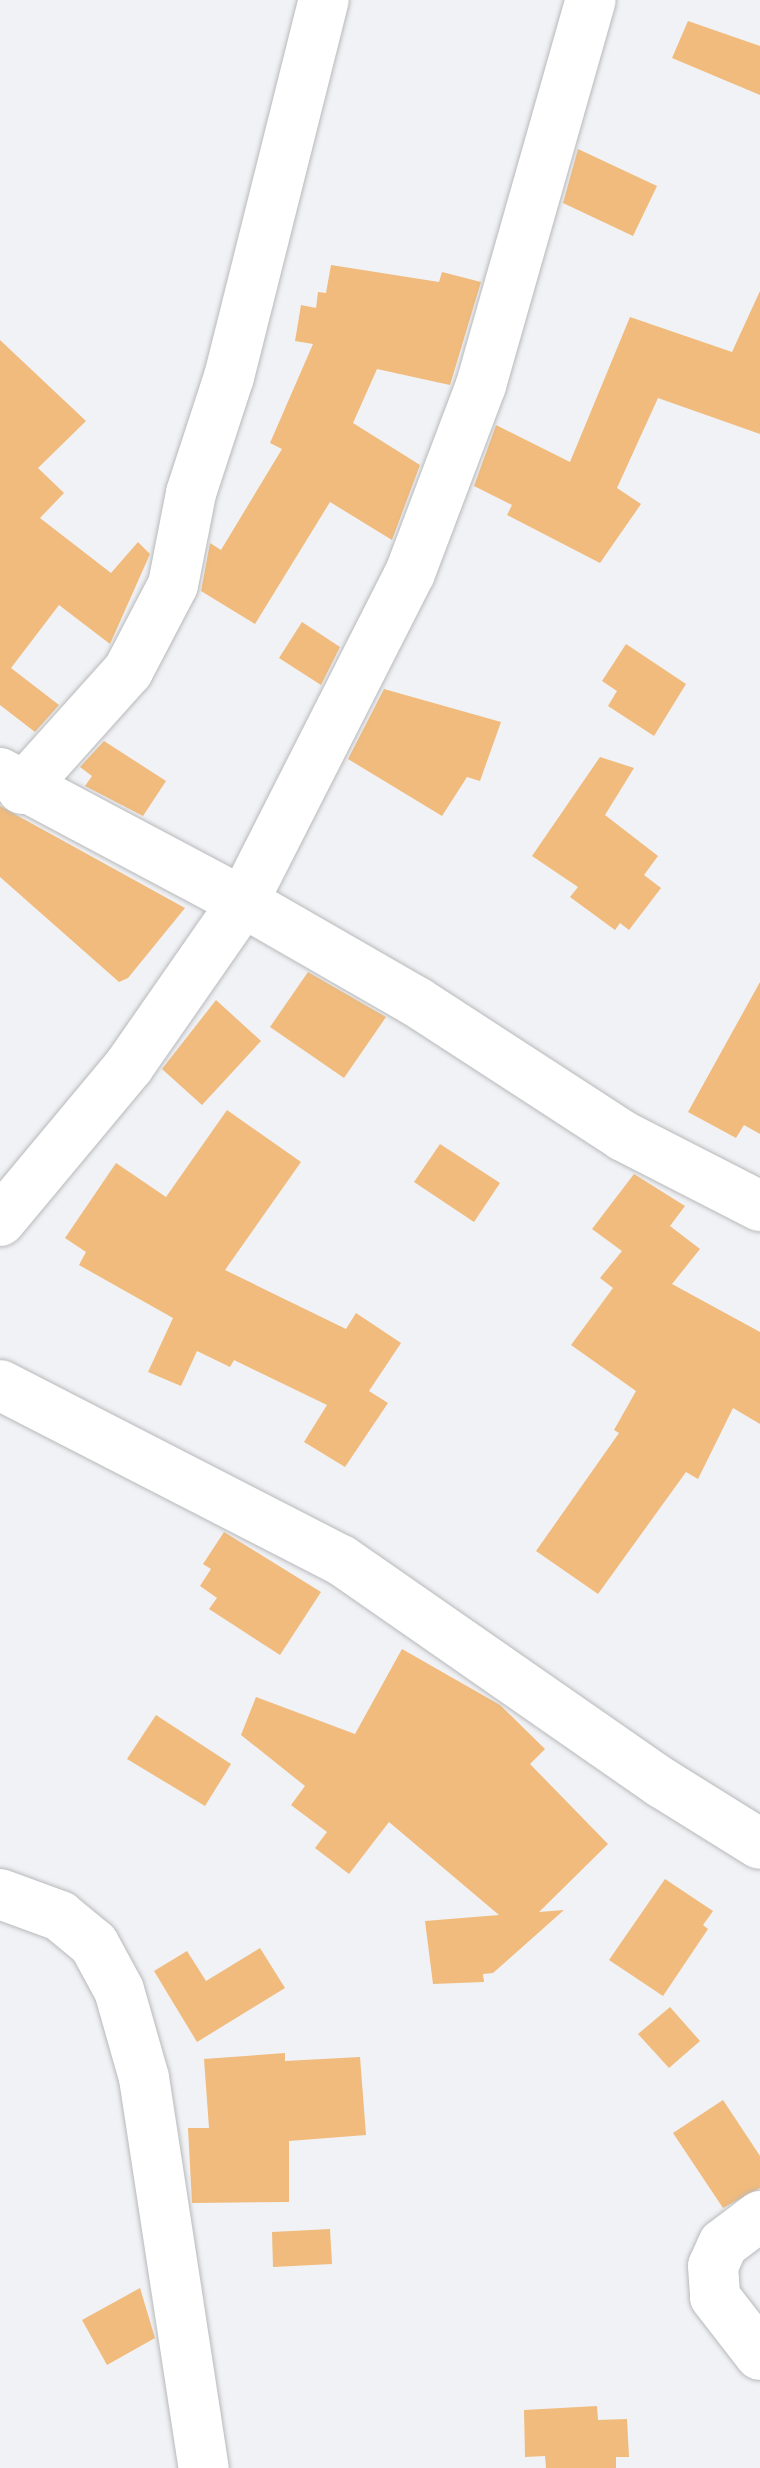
<!DOCTYPE html>
<html>
<head>
<meta charset="utf-8">
<style>
  body { margin:0 }
  #map { position:relative; width:760px; height:2468px; overflow:hidden; background:#f1f2f5; font-family:Raleway,sans-serif }
  div>[style] { position:absolute }
  [style*='--x'] { left:calc(var(--x)*1px); top:calc(var(--y)*1px); width:calc(var(--w)*1px); rotate:calc(var(--a)*1deg) }
  .building>* { inset:0; background:#f0bb7c }
  .roads { filter:drop-shadow(0 0 2px #b8b9bb) drop-shadow(0 0 2px #b8b9bb) }
  .minor>* { height:50px; margin:-25px; padding:0 25px; transform-origin:25px; border-radius:25px; background:#fff }
  span { translate:-50% -50%; white-space:nowrap; text-align:center; line-height:1.15; -webkit-text-stroke:8px #fff; paint-order:stroke }
</style>
</head>
<body>
<div id="map">
  <div class="building">
    <div style="clip-path:polygon(688px 21px,760px 46px,760px 95px,672px 58px)"></div>
    <div style="clip-path:polygon(578px 149px,657px 186px,633px 236px,563px 203px)"></div>
    <div style="clip-path:polygon(331px 265px,439px 282px,442px 272px,481px 282px,450px 385px,377px 369px,353px 423px,420px 465px,392px 540px,330px 502px,255px 624px,201px 591px,210px 543px,221px 550px,282px 449px,270px 443px,313px 344px,295px 341px,301px 305px,316px 308px,318px 292px,326px 293px)"></div>
    <div style="clip-path:polygon(760px 291px,760px 434px,658px 398px,617px 488px,641px 504px,600px 563px,507px 515px,512px 505px,474px 486px,496px 425px,570px 462px,630px 317px,732px 352px)"></div>
    <div style="clip-path:polygon(0 340px,86px 421px,38px 468px,64px 493px,40px 518px,111px 573px,138px 542px,150px 554px,110px 644px,59px 605px,11px 668px,59px 705px,35px 732px,0 705px)"></div>
    <div style="clip-path:polygon(302px 622px,340px 647px,321px 685px,279px 658px)"></div>
    <div style="clip-path:polygon(626px 644px,686px 684px,654px 736px,608px 706px,617px 691px,602px 681px)"></div>
    <div style="clip-path:polygon(384px 689px,501px 722px,480px 781px,467px 777px,442px 816px,348px 759px)"></div>
    <div style="clip-path:polygon(104px 741px,166px 781px,143px 816px,85px 786px,92px 776px,80px 767px)"></div>
    <div style="clip-path:polygon(600px 757px,634px 768px,605px 815px,658px 856px,644px 875px,661px 888px,629px 930px,620px 923px,615px 930px,570px 897px,578px 887px,532px 856px)"></div>
    <div style="clip-path:polygon(0 806px,185px 908px,128px 978px,119px 982px,0 877px)"></div>
    <div style="clip-path:polygon(308px 972px,386px 1017px,344px 1078px,270px 1027px)"></div>
    <div style="clip-path:polygon(760px 982px,760px 1134px,744px 1125px,736px 1138px,688px 1112px)"></div>
    <div style="clip-path:polygon(216px 1000px,261px 1041px,202px 1105px,162px 1069px)"></div>
    <div style="clip-path:polygon(227px 1110px,301px 1162px,225px 1270px,346px 1329px,356px 1313px,401px 1343px,369px 1391px,388px 1403px,345px 1467px,304px 1442px,327px 1405px,234px 1360px,230px 1367px,197px 1351px,181px 1386px,148px 1372px,173px 1318px,79px 1265px,86px 1252px,65px 1238px,116px 1163px,166px 1197px)"></div>
    <div style="clip-path:polygon(440px 1144px,500px 1183px,474px 1222px,414px 1182px)"></div>
    <div style="clip-path:polygon(634px 1174px,685px 1206px,670px 1226px,700px 1249px,672px 1284px,760px 1332px,760px 1424px,733px 1408px,698px 1479px,686px 1472px,598px 1594px,536px 1551px,619px 1433px,614px 1430px,636px 1391px,571px 1345px,613px 1288px,600px 1278px,622px 1251px,592px 1229px)"></div>
    <div style="clip-path:polygon(224px 1532px,321px 1592px,280px 1655px,209px 1609px,217px 1598px,200px 1586px,211px 1569px,203px 1564px)"></div>
    <div style="clip-path:polygon(402px 1649px,500px 1705px,545px 1749px,530px 1764px,608px 1844px,539px 1912px,564px 1910px,493px 1973px,483px 1974px,484px 1982px,433px 1984px,425px 1921px,499px 1915px,389px 1822px,349px 1874px,315px 1848px,327px 1832px,291px 1805px,305px 1786px,241px 1735px,256px 1697px,355px 1734px)"></div>
    <div style="clip-path:polygon(156px 1715px,231px 1764px,205px 1806px,127px 1759px)"></div>
    <div style="clip-path:polygon(665px 1879px,713px 1911px,703px 1925px,708px 1929px,663px 1996px,609px 1960px)"></div>
    <div style="clip-path:polygon(260px 1948px,285px 1988px,197px 2042px,154px 1971px,187px 1951px,206px 1981px)"></div>
    <div style="clip-path:polygon(670px 2007px,700px 2041px,669px 2068px,638px 2034px)"></div>
    <div style="clip-path:polygon(285px 2053px,285px 2061px,360px 2057px,366px 2135px,289px 2141px,289px 2202px,192px 2203px,188px 2128px,209px 2128px,204px 2059px)"></div>
    <div style="clip-path:polygon(723px 2100px,760px 2156px,760px 2188px,723px 2208px,673px 2133px)"></div>
    <div style="clip-path:polygon(330px 2229px,332px 2264px,273px 2267px,272px 2232px)"></div>
    <div style="clip-path:polygon(140px 2288px,155px 2338px,107px 2365px,82px 2320px)"></div>
    <div style="clip-path:polygon(597px 2406px,598px 2420px,627px 2419px,629px 2457px,616px 2457px,616px 2468px,546px 2468px,545px 2456px,525px 2457px,524px 2410px)"></div>
  </div>
  <div class="roads">
    <div class="minor">
      <div style="--x:0;--y:773;--w:275;--a:28"></div>
      <div style="--x:243;--y:902;--w:201;--a:29.9"></div>
      <div style="--x:417;--y:1002;--w:246;--a:33"></div>
      <div style="--x:623;--y:1136;--w:154;--a:27.1"></div>
      <div style="--x:22;--y:789;--w:159;--a:-48.1"></div>
      <div style="--x:128;--y:671;--w:97;--a:-62.4"></div>
      <div style="--x:173;--y:585;--w:94;--a:-78.9"></div>
      <div style="--x:191;--y:493;--w:122;--a:-71.9"></div>
      <div style="--x:229;--y:377;--w:389;--a:-75.9"></div>
      <div style="--x:0;--y:1221;--w:202;--a:-50.2"></div>
      <div style="--x:129;--y:1066;--w:200;--a:-55.2"></div>
      <div style="--x:243;--y:902;--w:369;--a:-63.1"></div>
      <div style="--x:410;--y:573;--w:201;--a:-69.3"></div>
      <div style="--x:481;--y:385;--w:400;--a:-74.1"></div>
      <div style="--x:0;--y:1385;--w:383;--a:27.2"></div>
      <div style="--x:341;--y:1560;--w:391;--a:34.8"></div>
      <div style="--x:662;--y:1783;--w:115;--a:31.9"></div>
      <div style="--x:0;--y:1894;--w:64;--a:20.1"></div>
      <div style="--x:60;--y:1916;--w:44;--a:39.5"></div>
      <div style="--x:94;--y:1944;--w:52;--a:61.5"></div>
      <div style="--x:119;--y:1990;--w:91;--a:74.1"></div>
      <div style="--x:144;--y:2078;--w:395;--a:81.3"></div>
      <div style="--x:760;--y:2216;--w:46;--a:142.9"></div>
      <div style="--x:723;--y:2244;--w:24;--a:114"></div>
      <div style="--x:713;--y:2266;--w:31;--a:86"></div>
      <div style="--x:715;--y:2297;--w:73;--a:52.2"></div>
    </div>
  </div>
</div>
</body>
</html>
